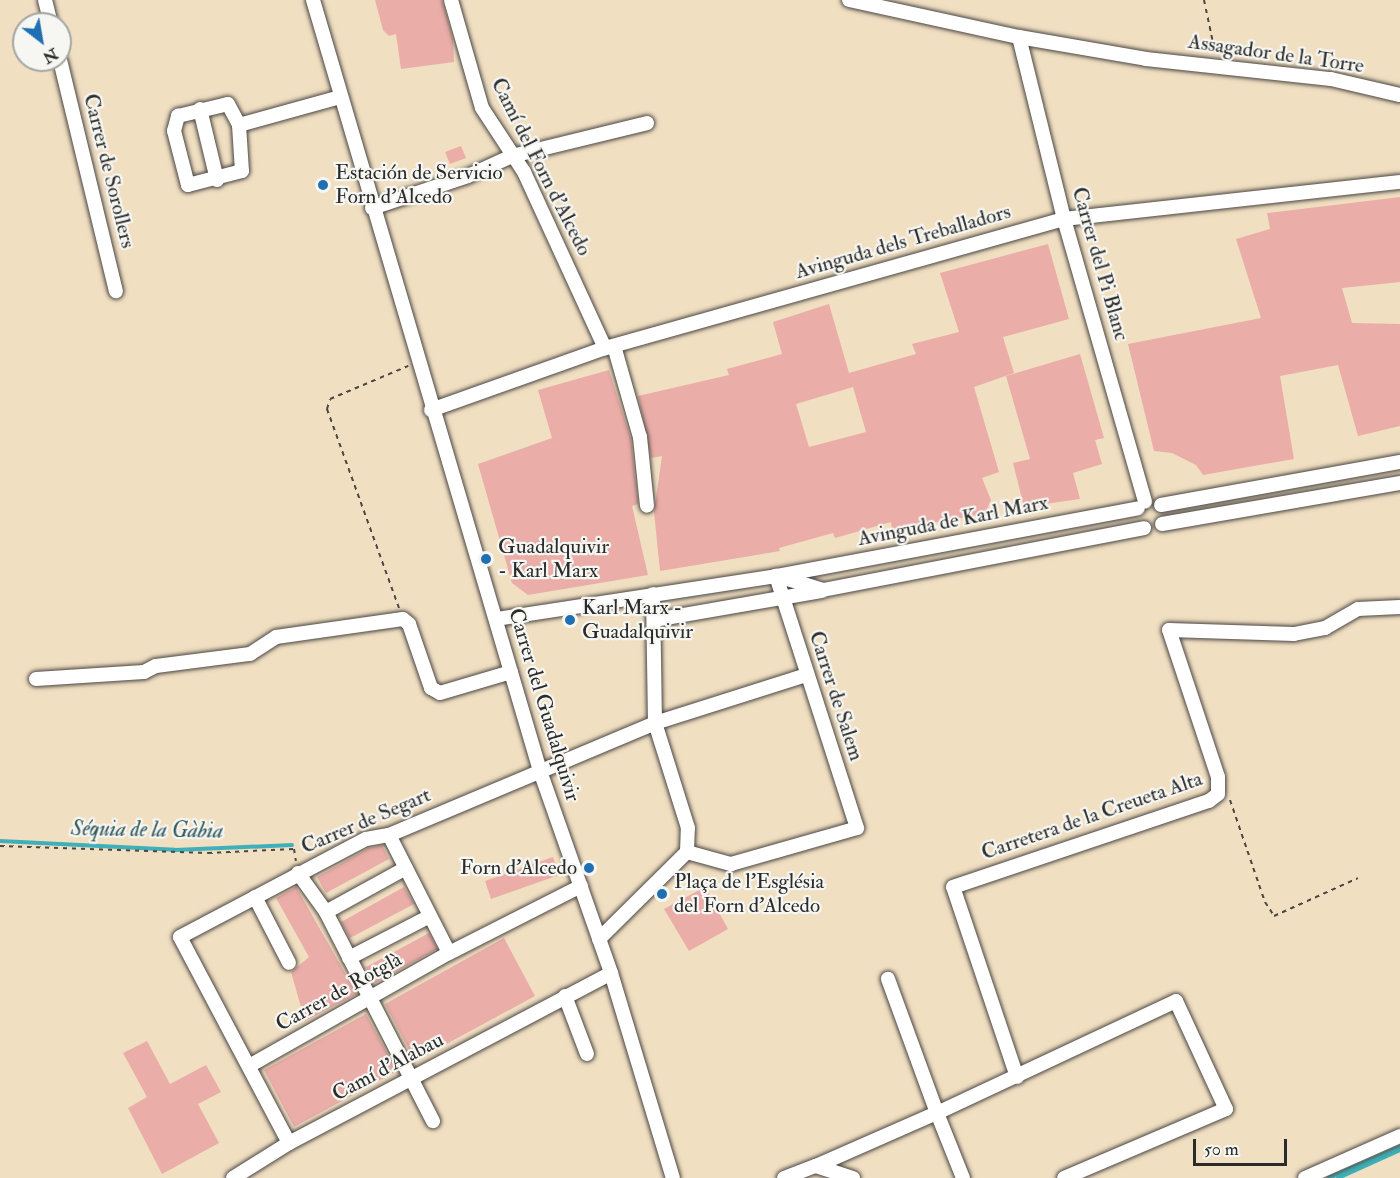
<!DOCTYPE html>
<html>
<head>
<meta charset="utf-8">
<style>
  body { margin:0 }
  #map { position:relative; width:1400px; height:1178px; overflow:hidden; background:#f1dfc2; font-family:"IM FELL Double Pica",serif }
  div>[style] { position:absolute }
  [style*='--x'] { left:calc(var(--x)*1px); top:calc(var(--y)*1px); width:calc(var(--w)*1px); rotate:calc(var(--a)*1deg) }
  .stream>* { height:4px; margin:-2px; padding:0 2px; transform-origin:2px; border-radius:2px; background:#3fb0b9 }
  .building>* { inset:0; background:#eaada8 }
  .path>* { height:2px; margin-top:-1px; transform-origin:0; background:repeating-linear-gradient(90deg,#494642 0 4.5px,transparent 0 9px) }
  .roads { filter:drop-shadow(0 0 2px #494642) drop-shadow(0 0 2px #494642) }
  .minor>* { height:14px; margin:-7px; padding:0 7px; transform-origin:7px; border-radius:7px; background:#fff }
  .dots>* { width:16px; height:16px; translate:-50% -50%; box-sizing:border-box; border:3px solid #f6f6f2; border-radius:50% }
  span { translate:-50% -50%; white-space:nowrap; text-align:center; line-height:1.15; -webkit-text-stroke:4.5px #f6f6f2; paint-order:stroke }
  .street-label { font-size:21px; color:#2b2b2b }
  .poi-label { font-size:21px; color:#2b2b2b }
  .left { translate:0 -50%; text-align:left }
  .right { translate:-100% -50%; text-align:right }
  .water-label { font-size:22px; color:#325a5d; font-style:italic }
  .north { position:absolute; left:12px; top:12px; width:60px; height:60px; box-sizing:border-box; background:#f6f6f2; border:2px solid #a5a5a2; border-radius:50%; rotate:149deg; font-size:16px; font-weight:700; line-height:24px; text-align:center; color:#2b2b2b }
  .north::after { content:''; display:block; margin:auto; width:21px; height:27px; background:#1f6fb2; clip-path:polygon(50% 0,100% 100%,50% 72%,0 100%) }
  .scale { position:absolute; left:1193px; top:1139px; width:94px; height:27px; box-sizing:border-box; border:3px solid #2b2b2b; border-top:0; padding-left:8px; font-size:18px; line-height:21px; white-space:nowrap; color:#2b2b2b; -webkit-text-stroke:4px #f6f6f2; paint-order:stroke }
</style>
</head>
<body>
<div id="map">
  <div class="stream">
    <div style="--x:0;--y:841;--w:175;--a:2.9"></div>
    <div style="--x:175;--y:850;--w:117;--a:-2.4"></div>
    <div style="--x:1329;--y:1178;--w:77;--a:-23.6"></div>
    <div style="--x:1338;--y:1178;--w:68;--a:-24.3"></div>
  </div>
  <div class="building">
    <div style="clip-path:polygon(375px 0,442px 0,453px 39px,454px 62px,401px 69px,396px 34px,389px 36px,383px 30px)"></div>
    <div style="clip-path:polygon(461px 146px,466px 158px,450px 164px,445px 152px)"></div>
    <div style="clip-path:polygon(1400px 197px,1400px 282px,1342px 288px,1352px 323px,1400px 324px,1400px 426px,1358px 436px,1338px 365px,1280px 376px,1294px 459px,1203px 475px,1196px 465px,1172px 453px,1154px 451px,1128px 344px,1261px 318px,1236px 239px,1270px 229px,1267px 213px)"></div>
    <div style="clip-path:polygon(evenodd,1048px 244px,1069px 319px,1003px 337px,1014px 373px,974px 387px,999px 472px,982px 478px,991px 500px,985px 514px,892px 530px,891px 522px,835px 538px,833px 533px,779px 548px,780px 551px,660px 571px,654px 512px,662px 456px,651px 458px,638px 396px,729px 375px,727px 369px,782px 354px,773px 322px,829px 304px,849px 373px,916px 354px,912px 344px,959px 332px,940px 273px,1048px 244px,853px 387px,866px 432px,809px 447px,796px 404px,853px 387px)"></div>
    <div style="clip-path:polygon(1080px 354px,1104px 438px,1095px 440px,1102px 464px,1073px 473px,1080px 499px,1024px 507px,1013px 463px,1030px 459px,1006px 376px)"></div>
    <div style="clip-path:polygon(609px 370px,631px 439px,638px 504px,632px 506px,648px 575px,528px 595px,512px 583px,478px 464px,552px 438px,538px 390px)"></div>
    <div style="clip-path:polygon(382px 845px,389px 859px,326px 893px,317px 877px,369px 848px)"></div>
    <div style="clip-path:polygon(553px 857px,559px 875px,491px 899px,485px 881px)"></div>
    <div style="clip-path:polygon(296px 887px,357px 994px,305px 1021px,291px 972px,309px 957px,276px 898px)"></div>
    <div style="clip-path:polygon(404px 887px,414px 904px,350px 938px,341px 922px)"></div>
    <div style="clip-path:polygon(705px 887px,728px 929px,689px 951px,664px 909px)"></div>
    <div style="clip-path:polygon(429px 933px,437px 949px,375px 983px,366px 967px)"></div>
    <div style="clip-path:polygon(504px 938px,535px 996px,415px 1061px,385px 1004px)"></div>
    <div style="clip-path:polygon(366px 1014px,397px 1071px,294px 1127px,264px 1070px)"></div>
    <div style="clip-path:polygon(147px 1041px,170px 1084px,206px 1065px,221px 1092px,198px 1104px,219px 1143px,162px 1174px,128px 1108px,147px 1097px,123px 1053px)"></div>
  </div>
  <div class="path">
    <div style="--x:1204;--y:0;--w:53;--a:78.1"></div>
    <div style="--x:399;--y:608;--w:212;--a:-109.9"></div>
    <div style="--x:327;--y:409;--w:10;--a:-73"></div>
    <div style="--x:330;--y:399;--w:85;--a:-22.9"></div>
    <div style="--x:1230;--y:800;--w:108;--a:71.1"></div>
    <div style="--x:1265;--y:902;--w:17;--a:57"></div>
    <div style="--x:1274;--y:916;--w:92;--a:-24.3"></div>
    <div style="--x:0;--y:846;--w:208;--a:1.9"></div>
    <div style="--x:208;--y:853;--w:86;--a:-2.7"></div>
    <div style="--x:294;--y:849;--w:12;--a:81"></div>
  </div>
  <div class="roads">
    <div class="minor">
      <div style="--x:45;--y:0;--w:25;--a:76"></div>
      <div style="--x:313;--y:0;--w:804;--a:73.59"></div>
      <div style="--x:540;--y:771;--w:214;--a:70.6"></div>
      <div style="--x:611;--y:973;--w:214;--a:73.2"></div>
      <div style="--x:451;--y:0;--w:112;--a:74"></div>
      <div style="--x:482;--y:108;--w:77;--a:56.7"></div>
      <div style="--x:524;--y:172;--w:194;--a:65.3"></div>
      <div style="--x:849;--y:0;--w:174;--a:12.3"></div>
      <div style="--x:1019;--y:37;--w:129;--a:9.8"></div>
      <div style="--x:1146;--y:59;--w:186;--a:6.2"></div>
      <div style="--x:1331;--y:79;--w:71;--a:13.1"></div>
      <div style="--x:1019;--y:37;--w:187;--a:76.1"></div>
      <div style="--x:1064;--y:219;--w:294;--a:74"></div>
      <div style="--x:60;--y:60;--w:238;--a:76.4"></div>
      <div style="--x:228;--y:104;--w:24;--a:62"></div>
      <div style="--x:239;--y:125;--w:46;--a:86.3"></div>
      <div style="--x:242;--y:171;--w:56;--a:165.5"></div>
      <div style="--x:188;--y:185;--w:56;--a:-104.5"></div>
      <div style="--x:174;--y:131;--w:16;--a:-75"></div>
      <div style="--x:178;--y:116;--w:51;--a:-13.5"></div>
      <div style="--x:200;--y:109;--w:73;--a:76.5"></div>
      <div style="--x:239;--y:125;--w:105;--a:-15.5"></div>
      <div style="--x:372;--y:208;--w:101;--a:-18.4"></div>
      <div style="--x:468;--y:176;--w:48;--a:-24.4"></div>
      <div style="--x:512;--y:156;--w:139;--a:-13.7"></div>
      <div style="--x:614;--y:346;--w:95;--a:74.1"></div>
      <div style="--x:640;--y:437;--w:69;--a:84.2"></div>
      <div style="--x:431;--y:410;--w:185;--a:-19.6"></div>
      <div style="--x:605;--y:348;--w:477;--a:-15.7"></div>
      <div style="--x:1064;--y:219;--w:338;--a:-6.3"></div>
      <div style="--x:1161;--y:505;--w:243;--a:-10.2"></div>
      <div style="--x:1162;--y:524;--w:242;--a:-9.8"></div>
      <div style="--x:778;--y:576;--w:47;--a:17.3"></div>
      <div style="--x:823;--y:590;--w:327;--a:-10.9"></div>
      <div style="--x:496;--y:619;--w:283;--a:-8.7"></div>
      <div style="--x:776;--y:576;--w:368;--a:-10.6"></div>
      <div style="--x:655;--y:620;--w:169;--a:-9.9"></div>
      <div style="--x:36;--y:679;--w:108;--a:-3.7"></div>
      <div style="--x:144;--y:672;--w:13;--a:-27"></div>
      <div style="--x:156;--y:666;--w:95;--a:-7.3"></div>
      <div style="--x:250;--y:654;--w:31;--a:-33"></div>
      <div style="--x:276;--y:637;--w:128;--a:-8.1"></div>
      <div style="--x:403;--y:619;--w:8;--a:40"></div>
      <div style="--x:409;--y:624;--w:68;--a:71"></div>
      <div style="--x:431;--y:688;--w:10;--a:29"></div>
      <div style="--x:440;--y:693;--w:74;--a:-16.5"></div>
      <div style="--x:389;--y:835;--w:132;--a:63"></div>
      <div style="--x:687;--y:852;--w:46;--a:15.3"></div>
      <div style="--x:731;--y:864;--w:131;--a:-15.9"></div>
      <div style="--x:857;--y:828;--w:265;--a:-107.8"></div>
      <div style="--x:298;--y:873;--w:48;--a:54.3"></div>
      <div style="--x:326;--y:912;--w:235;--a:62.9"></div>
      <div style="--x:255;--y:897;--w:74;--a:62.7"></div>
      <div style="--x:326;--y:912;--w:91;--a:-28.8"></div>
      <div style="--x:599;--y:939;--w:124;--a:-44.7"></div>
      <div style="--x:687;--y:852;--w:24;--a:-88"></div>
      <div style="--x:688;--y:828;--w:110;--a:-107.4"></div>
      <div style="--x:655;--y:723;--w:129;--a:-90.9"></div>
      <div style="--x:349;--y:958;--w:91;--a:-27.4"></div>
      <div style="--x:565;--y:996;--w:62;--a:69.2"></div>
      <div style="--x:249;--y:1066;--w:230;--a:-29.5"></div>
      <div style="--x:449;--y:953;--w:148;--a:-26.9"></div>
      <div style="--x:1017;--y:1077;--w:200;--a:-108.6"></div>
      <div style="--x:953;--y:887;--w:270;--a:-18.6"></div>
      <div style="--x:1209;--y:801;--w:11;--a:-38"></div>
      <div style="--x:1218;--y:794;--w:17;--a:-90"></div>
      <div style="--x:1218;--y:777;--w:155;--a:-108.4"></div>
      <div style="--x:1169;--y:630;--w:125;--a:1.8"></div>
      <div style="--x:1294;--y:634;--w:32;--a:-11"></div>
      <div style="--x:1325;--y:628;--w:38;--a:-30"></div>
      <div style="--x:1358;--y:609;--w:42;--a:-2.7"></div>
      <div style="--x:289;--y:1143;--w:233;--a:-117.9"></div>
      <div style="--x:180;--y:937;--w:210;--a:-27.8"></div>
      <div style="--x:366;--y:839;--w:23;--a:-10"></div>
      <div style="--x:389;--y:835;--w:289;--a:-22.8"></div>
      <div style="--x:655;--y:723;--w:158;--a:-17.6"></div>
      <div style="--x:816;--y:1166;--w:132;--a:-23.7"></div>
      <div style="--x:937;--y:1113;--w:143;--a:-110.1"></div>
      <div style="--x:233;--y:1178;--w:66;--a:-32"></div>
      <div style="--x:289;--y:1143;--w:364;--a:-27.8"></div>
      <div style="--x:784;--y:1178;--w:34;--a:-21"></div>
      <div style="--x:816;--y:1166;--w:39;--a:18"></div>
      <div style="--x:963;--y:1178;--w:70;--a:-111.8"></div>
      <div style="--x:937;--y:1113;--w:264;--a:-25.1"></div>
      <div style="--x:1176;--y:1001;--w:119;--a:65.2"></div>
      <div style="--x:1226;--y:1109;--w:176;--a:156.9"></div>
      <div style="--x:1305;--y:1178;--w:104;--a:-23.9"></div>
    </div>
  </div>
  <div class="dots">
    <div style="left:323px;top:185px;background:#1f6fb2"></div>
    <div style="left:486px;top:559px;background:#1f6fb2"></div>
    <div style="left:570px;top:620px;background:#1f6fb2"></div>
    <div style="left:589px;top:868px;background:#1f6fb2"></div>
    <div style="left:662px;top:894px;background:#1f6fb2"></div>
  </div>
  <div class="street-label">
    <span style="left:1276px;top:54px;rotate:8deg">Assagador de la Torre</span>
    <span style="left:541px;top:167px;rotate:63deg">Camí del Forn d'Alcedo</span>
    <span style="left:109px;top:171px;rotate:76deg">Carrer de Sorollers</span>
    <span style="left:903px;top:242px;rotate:-16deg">Avinguda dels Treballadors</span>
    <span style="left:1100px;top:264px;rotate:74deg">Carrer del Pi Blanc</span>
    <span style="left:953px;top:521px;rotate:-11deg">Avinguda de Karl Marx</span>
    <span style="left:836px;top:696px;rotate:72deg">Carrer de Salem</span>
    <span style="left:544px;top:705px;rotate:73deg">Carrer del Guadalquivir</span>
    <span style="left:1092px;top:816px;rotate:-19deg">Carretera de la Creueta Alta</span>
    <span style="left:366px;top:821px;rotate:-23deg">Carrer de Segart</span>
    <span style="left:339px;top:992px;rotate:-29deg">Carrer de Rotglà</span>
    <span style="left:388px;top:1067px;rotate:-28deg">Camí d'Alabau</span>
  </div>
  <div class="poi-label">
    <span class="left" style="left:335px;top:185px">Estación de Servicio<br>Forn d'Alcedo</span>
    <span class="left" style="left:498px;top:559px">Guadalquivir<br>- Karl Marx</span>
    <span class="left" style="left:582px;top:620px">Karl Marx -<br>Guadalquivir</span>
    <span class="right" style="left:577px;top:868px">Forn d'Alcedo</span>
    <span class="left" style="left:674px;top:894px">Plaça de l'Església<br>del Forn d'Alcedo</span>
  </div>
  <div class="water-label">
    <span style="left:147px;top:830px;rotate:1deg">Séquia de la Gàbia</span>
  </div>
  <div class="north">N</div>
  <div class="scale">50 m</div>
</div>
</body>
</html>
